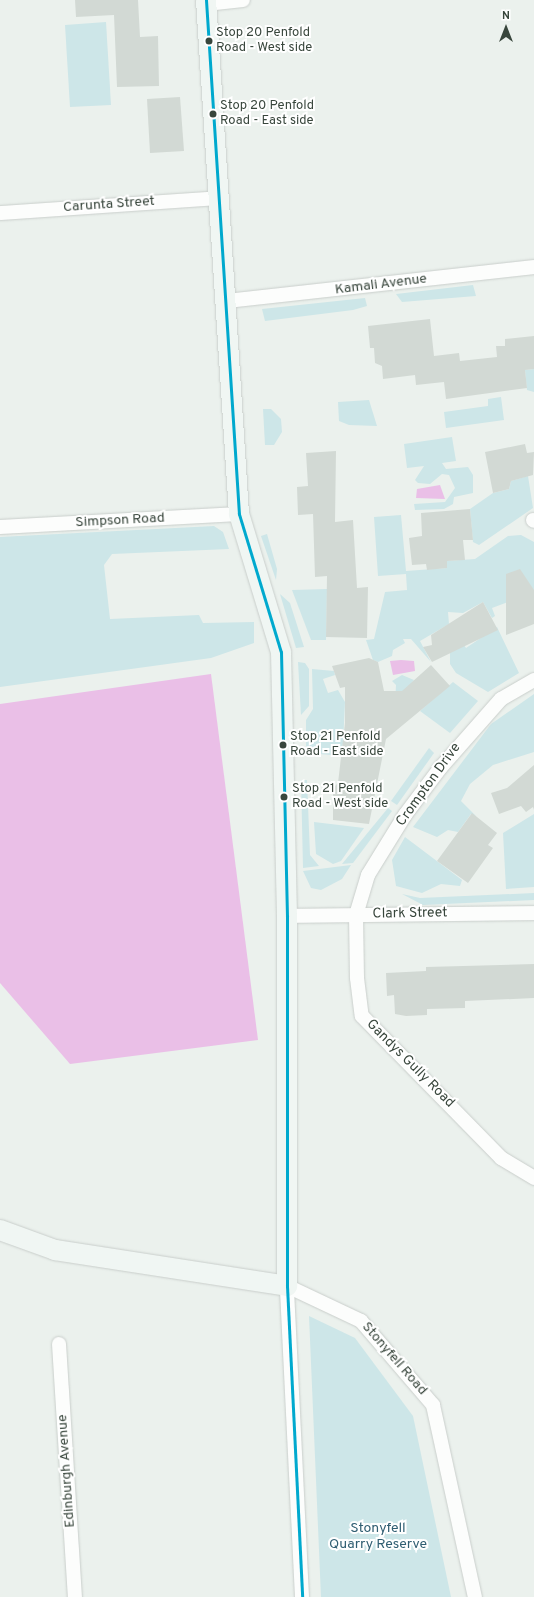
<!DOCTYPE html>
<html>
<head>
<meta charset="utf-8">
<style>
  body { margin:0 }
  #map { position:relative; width:534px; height:1597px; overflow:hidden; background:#ebf1ed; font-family:Overpass,sans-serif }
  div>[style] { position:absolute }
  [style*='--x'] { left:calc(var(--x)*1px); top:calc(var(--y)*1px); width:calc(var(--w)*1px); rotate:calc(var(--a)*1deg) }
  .green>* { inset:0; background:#cde6e8 }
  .water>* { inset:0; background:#eabfe7 }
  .building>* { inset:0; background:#d2d9d4 }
  .roads { filter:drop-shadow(0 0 1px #c9cecb) drop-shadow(0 0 1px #c9cecb) }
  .street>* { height:14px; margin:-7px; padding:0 7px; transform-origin:7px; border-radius:7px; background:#fcfdfc }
  .secondary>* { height:20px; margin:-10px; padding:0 10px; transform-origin:10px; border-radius:10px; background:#f0f6f3 }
  .bus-1>* { height:3px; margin:-1.5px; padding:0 1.5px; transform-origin:1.5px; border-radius:1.5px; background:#00a9ce }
  .dots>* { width:11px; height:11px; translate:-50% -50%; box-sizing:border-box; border:2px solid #fff; border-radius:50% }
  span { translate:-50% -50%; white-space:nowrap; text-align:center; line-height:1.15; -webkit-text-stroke:4px #fff; paint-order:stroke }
  .bus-label { font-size:13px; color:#38463c }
  .left { translate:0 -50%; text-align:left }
  .street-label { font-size:14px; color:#38463c }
  .park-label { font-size:14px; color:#305e72 }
  .north { position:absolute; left:486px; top:8px; width:40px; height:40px; -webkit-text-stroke:3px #fff; paint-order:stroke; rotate:0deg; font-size:11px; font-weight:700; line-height:16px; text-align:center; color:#38463c }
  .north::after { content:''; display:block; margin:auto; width:14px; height:18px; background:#38463c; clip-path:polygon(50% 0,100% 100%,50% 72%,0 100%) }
</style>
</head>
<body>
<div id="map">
  <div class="green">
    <div style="clip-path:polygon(106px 22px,111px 105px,70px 107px,65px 25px)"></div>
    <div style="clip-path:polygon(473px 285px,476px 296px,402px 302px,396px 294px)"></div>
    <div style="clip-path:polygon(365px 298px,367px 306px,353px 310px,265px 321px,262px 309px)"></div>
    <div style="clip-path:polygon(534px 369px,534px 392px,527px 390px,525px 370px)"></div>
    <div style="clip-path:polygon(501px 397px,504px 420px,446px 428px,444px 412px,488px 406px,488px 399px)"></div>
    <div style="clip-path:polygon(369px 400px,377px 426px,349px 425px,339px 421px,338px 402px)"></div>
    <div style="clip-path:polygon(263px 409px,271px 409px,281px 419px,282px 432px,274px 445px,265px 445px)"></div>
    <div style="clip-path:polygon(452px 437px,456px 461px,442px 463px,446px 469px,468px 467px,473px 475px,473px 493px,454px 497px,453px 504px,444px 509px,415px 510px,414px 504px,445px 502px,455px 488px,449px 475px,442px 474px,430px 484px,418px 483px,415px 480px,424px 466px,407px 468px,404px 444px)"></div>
    <div style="clip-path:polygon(528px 476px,533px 508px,479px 545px,473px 542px,470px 509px,493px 493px,509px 489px,511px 481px)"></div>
    <div style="clip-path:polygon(401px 515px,406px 571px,447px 568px,447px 561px,475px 559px,508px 536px,521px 535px,534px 542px,534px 592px,492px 608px,495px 616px,492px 618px,483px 602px,463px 613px,448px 612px,449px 624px,420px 641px,431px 662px,411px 639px,403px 639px,405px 643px,393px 650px,392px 656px,378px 662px,373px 660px,366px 640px,374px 639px,385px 592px,407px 590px,406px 574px,378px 576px,374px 517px)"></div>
    <div style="clip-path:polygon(214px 526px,223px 532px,229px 549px,112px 554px,104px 565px,110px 619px,199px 615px,203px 623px,254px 622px,254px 643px,211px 658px,0 687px,0 537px)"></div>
    <div style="clip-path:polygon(267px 534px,277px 569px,276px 580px,261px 536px)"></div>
    <div style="clip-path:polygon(327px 589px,326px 640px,311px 640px,292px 590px)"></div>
    <div style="clip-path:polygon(280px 594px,290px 603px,304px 647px,296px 648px)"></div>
    <div style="clip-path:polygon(497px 627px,519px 673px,488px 692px,456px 673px,450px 664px,450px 652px,464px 645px,466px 648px)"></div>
    <div style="clip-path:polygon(298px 662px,305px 663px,309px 669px,309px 706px,301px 715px)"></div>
    <div style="clip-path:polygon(312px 669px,334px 671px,335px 675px,323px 679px,328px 693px,338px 690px,345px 702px,343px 744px,339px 752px,332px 755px,306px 753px,306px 720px,313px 709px)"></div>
    <div style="clip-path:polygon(402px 675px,414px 680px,395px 704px,396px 685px,392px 681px)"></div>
    <div style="clip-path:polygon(453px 682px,478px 701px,450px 733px,420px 711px)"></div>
    <div style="clip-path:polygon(534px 694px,534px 752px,493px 765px,470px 784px,461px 801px,476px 816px,471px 814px,458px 832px,448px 830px,437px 837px,413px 827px,491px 724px)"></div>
    <div style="clip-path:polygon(429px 748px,434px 753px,397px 805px,391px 801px)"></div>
    <div style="clip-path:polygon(301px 780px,307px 780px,310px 855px,319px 866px,303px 868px)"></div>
    <div style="clip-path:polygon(388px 808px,392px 811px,353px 863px,342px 864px)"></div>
    <div style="clip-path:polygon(534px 814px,534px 887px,506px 889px,503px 833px)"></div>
    <div style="clip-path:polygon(314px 822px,364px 828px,341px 861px,333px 864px,316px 854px)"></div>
    <div style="clip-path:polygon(405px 837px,462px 880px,460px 886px,441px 884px,422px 893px,396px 886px,392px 860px)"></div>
    <div style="clip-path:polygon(351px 865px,342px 879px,321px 890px,311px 888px,303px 871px)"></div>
    <div style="clip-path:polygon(534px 893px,534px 900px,423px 905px,402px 894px,420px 898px)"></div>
    <div style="clip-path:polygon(309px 1316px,355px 1338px,413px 1416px,451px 1597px,321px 1597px)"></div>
  </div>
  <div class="water">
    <div style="clip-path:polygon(440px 485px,445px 499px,416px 498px,417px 489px)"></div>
    <div style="clip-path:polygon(401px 660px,414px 661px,415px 671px,393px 675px,390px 661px)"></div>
    <div style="clip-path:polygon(211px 674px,258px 1040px,70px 1064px,0 983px,0 704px)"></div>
  </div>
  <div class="building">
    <div style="clip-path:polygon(75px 0,138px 0,140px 37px,158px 36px,159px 86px,117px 87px,114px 15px,76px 17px)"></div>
    <div style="clip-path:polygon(180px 97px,184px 151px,150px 153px,147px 99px)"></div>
    <div style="clip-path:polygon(430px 319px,434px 356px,459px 353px,460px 361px,497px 357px,496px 346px,505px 346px,505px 339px,534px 336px,534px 369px,525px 370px,527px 388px,446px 399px,444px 382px,416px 385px,415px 375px,383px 379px,382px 366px,375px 363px,374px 348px,370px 348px,368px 326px)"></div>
    <div style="clip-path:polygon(525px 444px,527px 453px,534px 452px,533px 475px,511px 481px,509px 489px,493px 493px,485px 452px)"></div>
    <div style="clip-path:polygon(336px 451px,335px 522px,353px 520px,357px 588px,368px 587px,367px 638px,326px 637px,327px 576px,315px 577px,313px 514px,298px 515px,297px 487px,308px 486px,306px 453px)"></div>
    <div style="clip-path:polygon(470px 509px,473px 540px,463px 540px,465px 560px,447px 561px,447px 568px,427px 570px,426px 564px,412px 565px,409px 538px,422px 536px,421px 513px)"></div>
    <div style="clip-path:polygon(520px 569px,534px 590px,534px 624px,506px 635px,506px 574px)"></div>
    <div style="clip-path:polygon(483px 602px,498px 630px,432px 662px,423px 647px,432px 645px,431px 635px)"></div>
    <div style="clip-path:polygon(369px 658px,378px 662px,384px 691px,402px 691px,431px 665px,450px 686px,386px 739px,369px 824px,333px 820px,333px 788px,338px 783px,345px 723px,345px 687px,340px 688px,332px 666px)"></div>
    <div style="clip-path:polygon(534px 765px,534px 810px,533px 807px,526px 812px,521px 806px,499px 814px,491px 793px,507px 788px)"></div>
    <div style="clip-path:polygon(472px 813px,497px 833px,488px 845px,493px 848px,468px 883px,437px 861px)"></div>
    <div style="clip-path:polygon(534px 964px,534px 998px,465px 1001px,465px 1008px,427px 1009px,427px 1015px,406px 1016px,395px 1014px,394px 995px,387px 996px,386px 973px,426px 971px,426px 967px)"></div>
  </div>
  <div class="roads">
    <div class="street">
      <div style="--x:206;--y:4;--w:37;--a:-6"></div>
      <div style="--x:0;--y:213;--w:219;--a:-3.9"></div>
      <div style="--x:227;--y:301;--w:309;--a:-6.3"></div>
      <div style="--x:533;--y:520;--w:1;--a:45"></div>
      <div style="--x:0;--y:527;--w:239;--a:-3.1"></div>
      <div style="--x:534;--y:680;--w:38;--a:150"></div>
      <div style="--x:501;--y:699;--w:91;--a:131.4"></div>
      <div style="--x:441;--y:767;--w:60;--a:126.9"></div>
      <div style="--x:405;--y:815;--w:70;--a:121.7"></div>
      <div style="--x:368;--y:875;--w:42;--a:106.7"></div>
      <div style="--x:356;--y:915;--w:63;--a:89.1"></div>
      <div style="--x:357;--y:978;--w:38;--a:83"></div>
      <div style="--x:362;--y:1016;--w:199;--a:45.6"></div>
      <div style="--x:501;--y:1158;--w:39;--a:31"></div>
      <div style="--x:287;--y:916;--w:247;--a:-0.7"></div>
      <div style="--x:59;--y:1344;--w:254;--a:86.4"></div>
      <div style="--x:302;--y:1597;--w:311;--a:-92.8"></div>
      <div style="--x:287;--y:1286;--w:82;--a:25.3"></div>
      <div style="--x:361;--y:1321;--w:111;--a:49.4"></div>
      <div style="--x:433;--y:1405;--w:197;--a:77.7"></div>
    </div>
    <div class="secondary">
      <div style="--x:0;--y:1230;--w:59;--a:20"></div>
      <div style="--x:55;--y:1250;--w:235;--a:8.8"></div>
      <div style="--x:287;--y:1286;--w:370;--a:-90"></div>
      <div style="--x:287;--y:916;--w:264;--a:-91.3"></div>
      <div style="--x:281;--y:652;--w:144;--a:-106.9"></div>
      <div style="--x:239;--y:514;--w:515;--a:-93.67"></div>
    </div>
  </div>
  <div class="bus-1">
    <div style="--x:206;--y:0;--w:515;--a:86.33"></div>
    <div style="--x:239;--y:514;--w:144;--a:73.1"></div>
    <div style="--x:281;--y:652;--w:264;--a:88.7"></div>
    <div style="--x:287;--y:916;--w:370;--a:90"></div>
    <div style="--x:287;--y:1286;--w:311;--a:87.2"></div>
  </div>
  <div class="dots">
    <div style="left:209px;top:41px;background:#38463c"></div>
    <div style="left:213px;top:114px;background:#38463c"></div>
    <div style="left:283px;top:745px;background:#38463c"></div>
    <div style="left:284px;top:797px;background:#38463c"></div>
  </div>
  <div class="bus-label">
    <span class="left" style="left:216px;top:41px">Stop 20 Penfold<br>Road - West side</span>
    <span class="left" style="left:220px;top:114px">Stop 20 Penfold<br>Road - East side</span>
    <span class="left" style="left:290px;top:745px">Stop 21 Penfold<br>Road - East side</span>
    <span class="left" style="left:292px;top:797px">Stop 21 Penfold<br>Road - West side</span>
  </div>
  <div class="street-label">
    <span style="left:109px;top:205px;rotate:-4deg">Carunta Street</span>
    <span style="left:381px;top:285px;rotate:-7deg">Kamali Avenue</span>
    <span style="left:120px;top:521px;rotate:-3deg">Simpson Road</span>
    <span style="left:429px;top:785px;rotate:-54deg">Crompton Drive</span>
    <span style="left:410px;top:914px;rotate:-1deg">Clark Street</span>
    <span style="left:410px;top:1064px;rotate:45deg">Gandys Gully Road</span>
    <span style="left:394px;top:1359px;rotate:49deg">Stonyfell Road</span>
    <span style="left:67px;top:1471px;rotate:-94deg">Edinburgh Avenue</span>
  </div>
  <div class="park-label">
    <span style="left:378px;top:1537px">Stonyfell<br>Quarry Reserve</span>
  </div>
  <div class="north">N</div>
</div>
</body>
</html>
